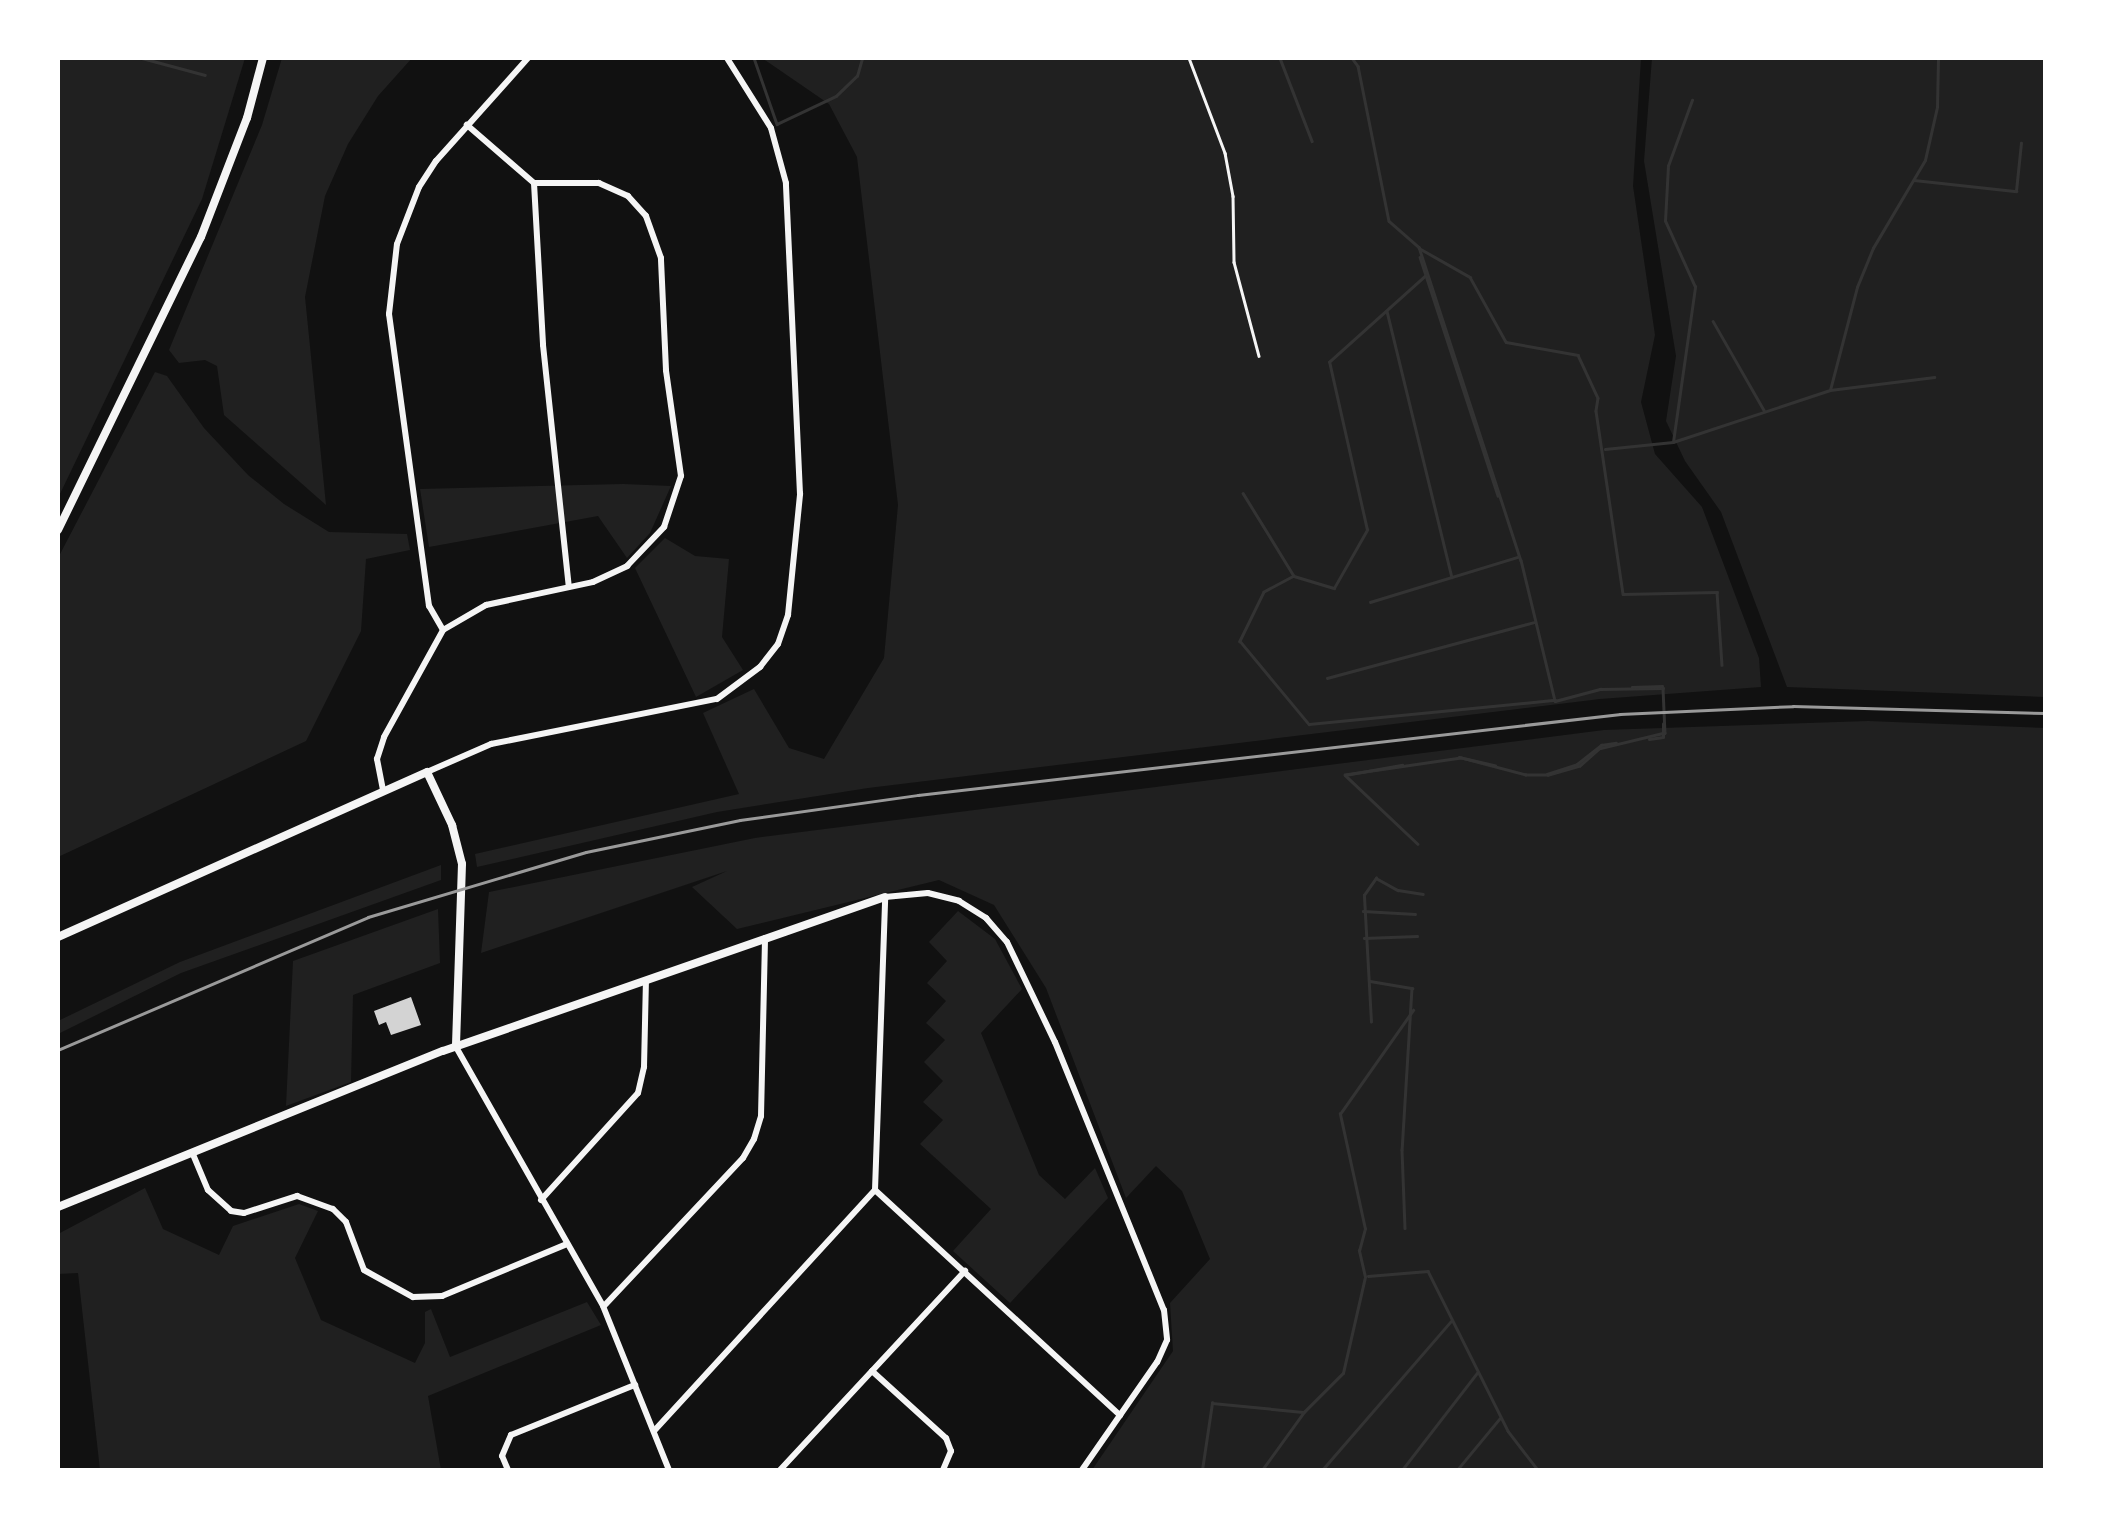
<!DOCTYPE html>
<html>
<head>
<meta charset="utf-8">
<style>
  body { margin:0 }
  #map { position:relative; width:2103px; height:1528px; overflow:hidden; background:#111; font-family:"Archivo Narrow",sans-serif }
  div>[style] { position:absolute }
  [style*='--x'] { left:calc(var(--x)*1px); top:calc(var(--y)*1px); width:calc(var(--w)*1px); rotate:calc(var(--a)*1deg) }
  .green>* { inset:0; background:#202020 }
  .stream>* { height:2.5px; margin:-1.25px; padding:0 1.25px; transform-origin:1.25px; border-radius:1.25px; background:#333 }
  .building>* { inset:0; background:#d3d3d3 }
  .path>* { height:2.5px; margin:-1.25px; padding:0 1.25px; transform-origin:1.25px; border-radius:1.25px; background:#f5f5f5 }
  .minor>* { height:6px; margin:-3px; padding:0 3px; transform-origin:3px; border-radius:3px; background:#f5f5f5 }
  .tertiary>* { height:8px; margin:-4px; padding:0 4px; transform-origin:4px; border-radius:4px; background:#f5f5f5 }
  .secondary>* { height:8px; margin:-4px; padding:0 4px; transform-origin:4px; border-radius:4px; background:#f5f5f5 }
  .rail>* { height:2.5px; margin:-1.25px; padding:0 1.25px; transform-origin:1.25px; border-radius:1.25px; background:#9a9a9a }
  span { translate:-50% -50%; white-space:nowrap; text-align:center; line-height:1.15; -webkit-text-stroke:8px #fff; paint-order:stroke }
  .frame { position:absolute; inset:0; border:60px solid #fff; pointer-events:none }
</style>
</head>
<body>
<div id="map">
  <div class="green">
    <div style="clip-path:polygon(58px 58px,245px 58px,202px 199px,58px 498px)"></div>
    <div style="clip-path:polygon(282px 58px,412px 58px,378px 96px,348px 144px,325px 196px,305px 297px,326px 505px,224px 415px,217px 366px,205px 360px,179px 363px,169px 350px,262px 125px)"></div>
    <div style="clip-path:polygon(762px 58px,1641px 58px,1633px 186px,1655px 335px,1641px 402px,1655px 454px,1702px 507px,1759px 658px,1761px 687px,1600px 699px,868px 788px,717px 812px,477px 867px,475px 854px,739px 794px,703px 713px,754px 689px,789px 748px,824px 759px,884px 658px,898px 505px,857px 157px,829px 104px)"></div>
    <div style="clip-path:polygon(1652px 58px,2045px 58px,2045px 697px,1787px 687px,1721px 512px,1685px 461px,1666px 421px,1676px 356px,1644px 161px)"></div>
    <div style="clip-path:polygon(155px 372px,167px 376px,204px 428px,248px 475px,284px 504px,329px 532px,407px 534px,410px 550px,366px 559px,361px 631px,306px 741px,58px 857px,58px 558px)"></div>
    <div style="clip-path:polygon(623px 484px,671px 486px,650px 533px,627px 558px,598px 516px,429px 547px,420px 489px)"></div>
    <div style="clip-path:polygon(665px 538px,695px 556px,729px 559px,722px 637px,743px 670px,696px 697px,635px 568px)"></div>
    <div style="clip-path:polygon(1868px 721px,2045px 728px,2045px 1470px,1092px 1470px,1173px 1351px,1170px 1303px,1210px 1259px,1182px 1191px,1156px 1166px,1126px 1198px,1046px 988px,994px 905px,939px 880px,737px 929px,692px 887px,727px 871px,481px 953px,489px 892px,755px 838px,1604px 730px)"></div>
    <div style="clip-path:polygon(441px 865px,441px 880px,181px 973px,58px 1034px,58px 1021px,180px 962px)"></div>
    <div style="clip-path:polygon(438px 909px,440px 963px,353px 995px,351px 1082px,286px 1106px,293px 961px)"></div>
    <div style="clip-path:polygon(958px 911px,995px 939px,1022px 989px,981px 1033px,1039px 1175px,1065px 1199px,1095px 1168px,1108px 1198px,1010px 1303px,953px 1251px,991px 1209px,920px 1144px,943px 1120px,923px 1102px,943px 1081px,924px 1062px,945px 1040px,926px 1023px,946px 1001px,927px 983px,947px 961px,929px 942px)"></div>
    <div style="clip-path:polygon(145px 1188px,163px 1229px,219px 1255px,233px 1226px,299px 1204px,318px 1211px,295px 1258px,321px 1320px,415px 1363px,425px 1343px,425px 1312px,431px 1309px,450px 1357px,587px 1302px,601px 1325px,428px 1396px,441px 1470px,100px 1470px,78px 1273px,58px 1274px,58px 1234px)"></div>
  </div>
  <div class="stream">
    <div style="--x:142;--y:58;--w:65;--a:15.1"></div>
    <div style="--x:754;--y:58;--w:70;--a:70.8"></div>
    <div style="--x:777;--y:124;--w:65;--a:-25.4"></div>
    <div style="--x:836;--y:96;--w:29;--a:-44"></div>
    <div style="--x:857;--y:76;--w:19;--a:-74"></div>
    <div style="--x:1280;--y:58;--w:89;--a:68.9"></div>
    <div style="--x:1352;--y:58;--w:10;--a:53"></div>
    <div style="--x:1358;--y:66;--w:158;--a:78.7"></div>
    <div style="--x:1389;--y:221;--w:40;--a:41"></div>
    <div style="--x:1419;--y:247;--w:329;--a:72"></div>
    <div style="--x:1521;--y:560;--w:145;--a:76.4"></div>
    <div style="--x:1555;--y:701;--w:47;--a:-14.9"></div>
    <div style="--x:1600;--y:689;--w:63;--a:-0.9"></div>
    <div style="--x:1663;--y:688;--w:45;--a:87.5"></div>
    <div style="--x:1665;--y:733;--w:68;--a:166.4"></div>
    <div style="--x:1599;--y:749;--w:25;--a:138"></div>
    <div style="--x:1580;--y:766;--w:33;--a:164"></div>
    <div style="--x:1548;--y:775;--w:22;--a:180"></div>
    <div style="--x:1526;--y:775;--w:67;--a:-165.3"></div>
    <div style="--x:1461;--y:758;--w:117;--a:171.7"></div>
    <div style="--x:1345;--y:775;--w:100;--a:43.4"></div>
    <div style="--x:1914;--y:180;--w:103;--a:6.2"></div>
    <div style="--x:2016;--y:191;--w:48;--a:-84.1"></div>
    <div style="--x:1419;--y:248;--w:59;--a:29.6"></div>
    <div style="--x:1470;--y:277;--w:74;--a:61"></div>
    <div style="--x:1506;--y:342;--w:73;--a:10.2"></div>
    <div style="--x:1578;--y:355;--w:47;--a:65.1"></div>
    <div style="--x:1598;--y:398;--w:13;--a:99"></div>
    <div style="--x:1596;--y:411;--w:185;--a:81.6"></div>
    <div style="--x:1623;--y:594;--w:94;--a:-1.2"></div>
    <div style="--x:1717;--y:592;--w:73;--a:86.1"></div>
    <div style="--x:1420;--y:257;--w:251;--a:71.9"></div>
    <div style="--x:1387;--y:311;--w:274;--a:76.3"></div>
    <div style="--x:1713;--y:321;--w:103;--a:60.2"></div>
    <div style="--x:1830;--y:390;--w:106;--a:-75.3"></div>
    <div style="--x:1857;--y:287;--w:42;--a:-67.7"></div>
    <div style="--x:1873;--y:248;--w:102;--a:-59.4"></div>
    <div style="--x:1925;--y:160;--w:54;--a:-77.2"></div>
    <div style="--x:1937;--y:107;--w:49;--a:-88.8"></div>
    <div style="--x:1673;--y:442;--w:157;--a:-81.9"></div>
    <div style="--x:1695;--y:287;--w:72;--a:-114.4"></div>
    <div style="--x:1665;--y:221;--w:55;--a:-86.9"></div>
    <div style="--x:1668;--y:166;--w:70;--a:-70"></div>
    <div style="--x:1605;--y:449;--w:68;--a:-5.9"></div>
    <div style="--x:1673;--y:442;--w:165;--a:-18.3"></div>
    <div style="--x:1830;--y:390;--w:105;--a:-7.1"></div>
    <div style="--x:1243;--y:493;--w:97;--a:58.4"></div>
    <div style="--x:1294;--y:576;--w:42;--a:16.7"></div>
    <div style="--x:1334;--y:588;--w:67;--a:-60.4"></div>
    <div style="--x:1367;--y:530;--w:172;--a:-102.7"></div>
    <div style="--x:1329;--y:362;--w:129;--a:-41.9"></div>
    <div style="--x:1294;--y:576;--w:34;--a:152"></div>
    <div style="--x:1264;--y:592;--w:55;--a:116.1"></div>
    <div style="--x:1240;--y:641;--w:108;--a:50.3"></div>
    <div style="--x:1309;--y:724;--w:247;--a:-5.6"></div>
    <div style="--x:1370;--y:602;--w:154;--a:-17"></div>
    <div style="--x:1327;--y:678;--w:214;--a:-15.1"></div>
    <div style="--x:1632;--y:687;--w:30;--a:-2"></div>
    <div style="--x:1649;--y:739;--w:14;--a:-8"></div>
    <div style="--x:1663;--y:737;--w:13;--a:-90"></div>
    <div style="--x:1459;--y:757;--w:37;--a:13"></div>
    <div style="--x:1547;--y:774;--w:32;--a:-18"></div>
    <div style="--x:1577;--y:764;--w:31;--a:-38"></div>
    <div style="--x:1601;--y:745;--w:15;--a:-8"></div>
    <div style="--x:1345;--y:775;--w:58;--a:-10"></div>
    <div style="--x:1363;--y:911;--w:52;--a:3.3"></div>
    <div style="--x:1364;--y:938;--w:53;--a:-2.2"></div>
    <div style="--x:1370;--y:981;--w:43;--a:9.5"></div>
    <div style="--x:1412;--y:988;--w:162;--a:93.5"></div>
    <div style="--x:1402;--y:1150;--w:78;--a:87.8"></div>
    <div style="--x:1371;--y:1022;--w:127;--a:-93.2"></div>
    <div style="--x:1364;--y:895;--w:21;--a:-55"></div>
    <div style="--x:1376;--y:878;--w:25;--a:29"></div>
    <div style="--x:1398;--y:890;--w:25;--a:9"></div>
    <div style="--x:1368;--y:1276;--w:60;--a:-4.8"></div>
    <div style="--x:1428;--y:1271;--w:179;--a:63.4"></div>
    <div style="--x:1508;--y:1431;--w:49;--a:52.4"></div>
    <div style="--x:1202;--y:1470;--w:68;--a:-81.5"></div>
    <div style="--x:1212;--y:1403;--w:91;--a:5.6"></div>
    <div style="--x:1262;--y:1470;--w:72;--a:-54.1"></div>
    <div style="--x:1304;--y:1412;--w:55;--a:-45"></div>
    <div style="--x:1343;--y:1373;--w:98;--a:-77.1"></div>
    <div style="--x:1365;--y:1277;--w:27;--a:-103"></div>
    <div style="--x:1359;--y:1251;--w:23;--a:-75"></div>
    <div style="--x:1365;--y:1229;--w:118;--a:-102.3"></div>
    <div style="--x:1340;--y:1114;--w:127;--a:-54.9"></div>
    <div style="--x:1322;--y:1470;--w:197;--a:-49.1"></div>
    <div style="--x:1402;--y:1470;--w:123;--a:-52.3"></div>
    <div style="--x:1457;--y:1470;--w:67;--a:-50.4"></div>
    <div style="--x:2043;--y:1470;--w:3;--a:-18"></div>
  </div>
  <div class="building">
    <div style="clip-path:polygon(411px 997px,421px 1025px,391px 1035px,386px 1022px,379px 1025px,374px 1011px)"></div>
  </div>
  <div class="path">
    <div style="--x:1189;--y:58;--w:102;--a:69.2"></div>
    <div style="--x:1225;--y:153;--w:44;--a:79.5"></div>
    <div style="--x:1233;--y:196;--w:66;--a:89.1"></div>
    <div style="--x:1234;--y:262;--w:97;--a:75.1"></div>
  </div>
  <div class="minor">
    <div style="--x:534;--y:183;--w:162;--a:86.8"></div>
    <div style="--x:543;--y:345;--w:243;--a:83.9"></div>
    <div style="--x:443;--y:630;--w:50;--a:-30.2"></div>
    <div style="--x:486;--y:605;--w:109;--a:-12.1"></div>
    <div style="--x:593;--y:582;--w:38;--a:-25"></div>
    <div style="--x:627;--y:566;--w:54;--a:-46.5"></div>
    <div style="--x:664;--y:527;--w:54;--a:-71.6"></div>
    <div style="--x:681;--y:476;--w:107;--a:-98.1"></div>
    <div style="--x:666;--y:370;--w:112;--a:-92.6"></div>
    <div style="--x:661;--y:258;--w:45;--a:-109.7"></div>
    <div style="--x:646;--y:216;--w:27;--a:-132"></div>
    <div style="--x:628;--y:196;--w:32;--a:-156"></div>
    <div style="--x:599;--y:183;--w:65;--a:180"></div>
    <div style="--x:534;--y:183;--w:89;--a:-139.1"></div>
    <div style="--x:427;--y:772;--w:70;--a:-23.6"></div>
    <div style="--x:491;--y:744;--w:230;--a:-11.3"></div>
    <div style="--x:717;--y:699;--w:54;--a:-36.7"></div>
    <div style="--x:760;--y:667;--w:29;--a:-52"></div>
    <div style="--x:778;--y:644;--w:31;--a:-71"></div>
    <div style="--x:788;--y:615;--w:122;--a:-84.3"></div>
    <div style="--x:800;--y:494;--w:311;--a:-92.6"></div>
    <div style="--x:786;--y:183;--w:57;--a:-105.3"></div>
    <div style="--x:771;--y:128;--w:83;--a:-122.2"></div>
    <div style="--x:383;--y:790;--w:32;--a:-101"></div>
    <div style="--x:377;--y:759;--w:23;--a:-72"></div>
    <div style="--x:384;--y:737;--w:122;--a:-61.1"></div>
    <div style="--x:443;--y:630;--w:28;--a:-120"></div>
    <div style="--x:429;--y:606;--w:295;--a:-97.8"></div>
    <div style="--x:389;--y:314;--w:70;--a:-83.5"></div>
    <div style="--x:397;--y:244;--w:61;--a:-68.9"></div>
    <div style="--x:419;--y:187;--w:31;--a:-57"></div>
    <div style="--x:436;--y:161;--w:138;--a:-48.2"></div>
    <div style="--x:456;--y:1047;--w:298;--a:60.4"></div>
    <div style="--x:603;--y:1306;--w:177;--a:68.1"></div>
    <div style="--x:192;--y:1152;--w:41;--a:67.2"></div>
    <div style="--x:208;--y:1190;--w:31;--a:42"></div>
    <div style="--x:231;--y:1211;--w:13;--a:9"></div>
    <div style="--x:244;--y:1213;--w:56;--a:-17.8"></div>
    <div style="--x:297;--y:1196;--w:38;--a:20"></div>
    <div style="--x:333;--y:1209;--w:18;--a:45"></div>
    <div style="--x:346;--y:1222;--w:51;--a:69.4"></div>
    <div style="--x:364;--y:1270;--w:56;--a:28.9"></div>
    <div style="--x:413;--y:1297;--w:29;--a:-2"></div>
    <div style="--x:442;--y:1296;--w:135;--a:-22.6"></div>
    <div style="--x:875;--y:1190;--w:333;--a:42.6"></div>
    <div style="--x:541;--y:1200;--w:144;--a:-47.8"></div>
    <div style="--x:638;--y:1093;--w:27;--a:-77"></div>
    <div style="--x:644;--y:1067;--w:87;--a:-88.7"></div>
    <div style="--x:604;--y:1306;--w:203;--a:-46.8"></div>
    <div style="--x:743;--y:1158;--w:22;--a:-60"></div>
    <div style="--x:754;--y:1139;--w:24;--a:-73"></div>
    <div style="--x:761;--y:1116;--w:178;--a:-88.7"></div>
    <div style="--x:872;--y:1371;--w:100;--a:42.2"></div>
    <div style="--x:946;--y:1438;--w:14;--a:69"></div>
    <div style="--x:951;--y:1451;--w:21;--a:113"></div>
    <div style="--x:654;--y:1431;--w:327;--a:-47.5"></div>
    <div style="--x:875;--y:1190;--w:293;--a:-88"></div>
    <div style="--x:885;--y:897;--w:43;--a:-5.3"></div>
    <div style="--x:928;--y:893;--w:32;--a:14"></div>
    <div style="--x:959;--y:901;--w:32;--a:32"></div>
    <div style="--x:986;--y:918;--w:32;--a:49"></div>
    <div style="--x:1007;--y:942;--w:111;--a:64.4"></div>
    <div style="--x:1055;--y:1042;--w:289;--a:67.9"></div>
    <div style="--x:1164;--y:1310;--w:30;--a:84"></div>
    <div style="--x:1167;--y:1340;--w:24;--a:114"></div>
    <div style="--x:1157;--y:1362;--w:131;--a:124.8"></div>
    <div style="--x:508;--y:1470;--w:15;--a:-113"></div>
    <div style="--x:502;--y:1456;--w:23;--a:-67"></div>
    <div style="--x:511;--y:1435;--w:134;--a:-22"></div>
    <div style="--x:780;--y:1470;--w:272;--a:-47.1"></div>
  </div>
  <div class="tertiary">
    <div style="--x:58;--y:937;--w:404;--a:-24.1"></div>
    <div style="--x:427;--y:772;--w:59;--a:64.7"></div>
    <div style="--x:452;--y:825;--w:40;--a:75.6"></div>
    <div style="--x:462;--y:864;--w:183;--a:91.9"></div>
    <div style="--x:58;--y:1207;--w:415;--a:-22.1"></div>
    <div style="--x:443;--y:1051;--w:468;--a:-19.2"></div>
  </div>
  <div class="secondary">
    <div style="--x:58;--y:530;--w:326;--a:-64"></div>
    <div style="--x:201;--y:237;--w:128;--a:-68.9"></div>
    <div style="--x:247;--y:118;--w:62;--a:-75.1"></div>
  </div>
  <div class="rail">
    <div style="--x:58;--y:1050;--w:337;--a:-23.2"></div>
    <div style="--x:368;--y:917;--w:227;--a:-16.6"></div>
    <div style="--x:586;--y:852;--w:157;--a:-11.7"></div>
    <div style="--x:740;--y:820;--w:180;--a:-8"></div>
    <div style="--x:918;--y:795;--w:707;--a:-6.58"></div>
    <div style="--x:1620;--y:714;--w:173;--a:-2.6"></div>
    <div style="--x:1793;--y:706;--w:253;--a:1.6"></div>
  </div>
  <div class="frame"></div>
</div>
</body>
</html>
